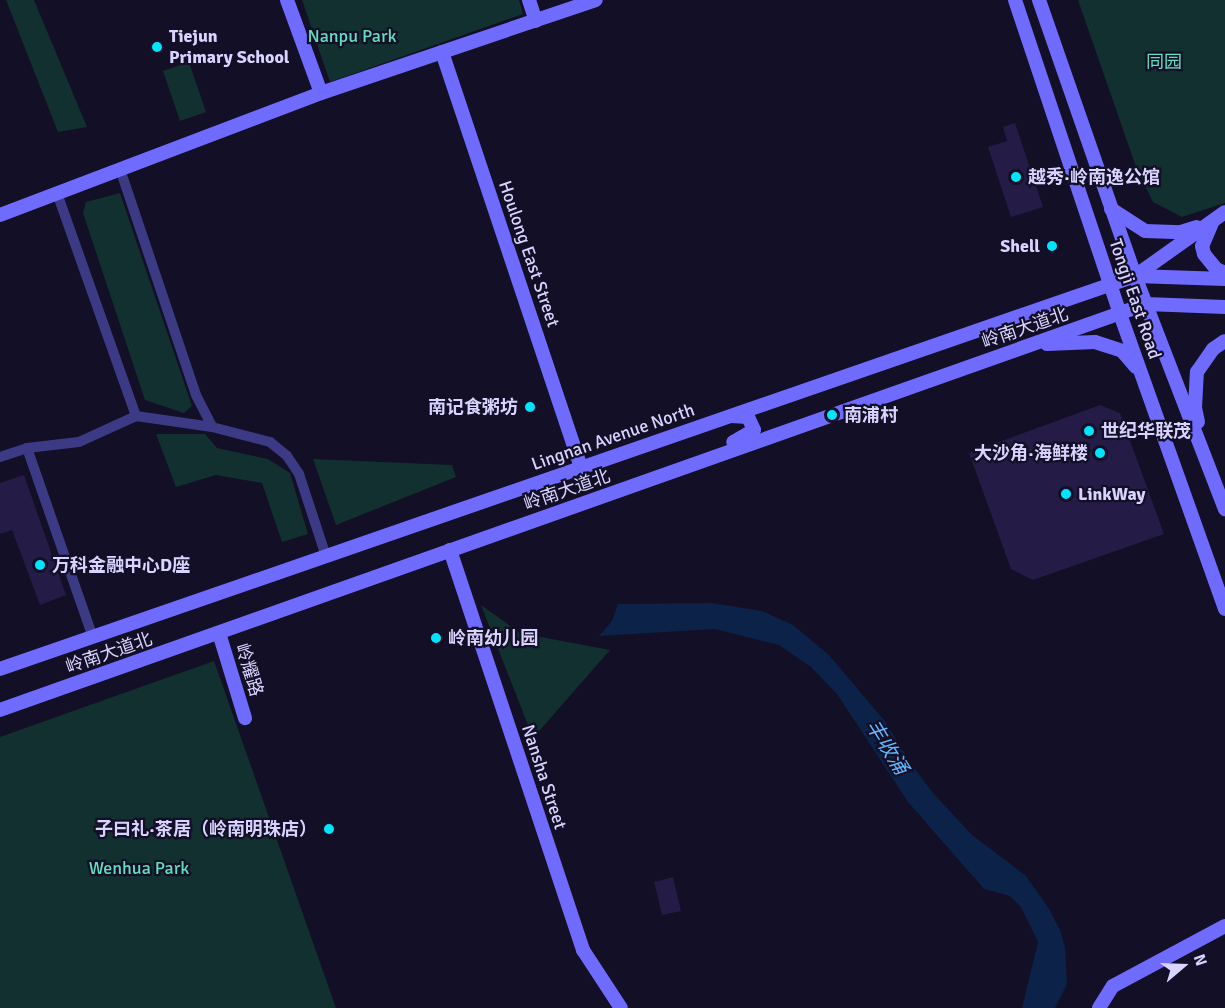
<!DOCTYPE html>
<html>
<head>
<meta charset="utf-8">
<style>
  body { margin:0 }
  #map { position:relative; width:1225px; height:1008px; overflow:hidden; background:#130f26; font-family:Signika,"Noto Sans SC",sans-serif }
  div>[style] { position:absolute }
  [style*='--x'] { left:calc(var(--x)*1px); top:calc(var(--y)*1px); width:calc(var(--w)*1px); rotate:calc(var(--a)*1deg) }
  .green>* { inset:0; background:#12302f }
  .water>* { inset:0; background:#0c2248 }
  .building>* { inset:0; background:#241b47 }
  .street>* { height:10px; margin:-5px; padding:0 5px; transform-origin:5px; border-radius:5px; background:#3d3a85 }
  .secondary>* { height:14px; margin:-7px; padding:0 7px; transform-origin:7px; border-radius:7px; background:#6f6bff }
  .dots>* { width:16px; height:16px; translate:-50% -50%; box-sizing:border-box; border:3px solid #130f26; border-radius:50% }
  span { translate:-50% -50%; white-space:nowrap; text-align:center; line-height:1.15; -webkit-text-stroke:4.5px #130f26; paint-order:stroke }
  .park-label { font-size:18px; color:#5fe0c0 }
  .poi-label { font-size:18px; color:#d9d4ff; font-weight:700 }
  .left { translate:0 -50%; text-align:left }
  .right { translate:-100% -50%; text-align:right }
  .street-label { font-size:18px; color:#d9d4ff }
  .water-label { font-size:20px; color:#62b6ff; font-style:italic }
  .north { position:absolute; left:1153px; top:936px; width:60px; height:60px; -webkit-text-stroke:4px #130f26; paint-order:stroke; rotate:71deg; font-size:16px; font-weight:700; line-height:24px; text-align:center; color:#d9d4ff }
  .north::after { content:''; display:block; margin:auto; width:21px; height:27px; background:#d9d4ff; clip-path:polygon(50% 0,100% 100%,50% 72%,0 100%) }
</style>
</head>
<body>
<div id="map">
  <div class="green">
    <div style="clip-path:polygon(6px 0,34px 0,87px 127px,58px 132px)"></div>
    <div style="clip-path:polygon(302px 0,519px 0,523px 14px,330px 82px)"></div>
    <div style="clip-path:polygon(1078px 0,1225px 0,1225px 203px,1182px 217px,1153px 202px,1136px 167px)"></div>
    <div style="clip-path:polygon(189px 62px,206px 112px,180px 121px,163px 71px)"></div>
    <div style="clip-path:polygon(120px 193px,192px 406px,184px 413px,145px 400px,83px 213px,86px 202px)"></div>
    <div style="clip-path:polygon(156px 434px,205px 434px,217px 448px,268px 459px,290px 473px,308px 534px,282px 542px,262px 483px,216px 475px,176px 487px)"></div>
    <div style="clip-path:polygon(313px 459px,452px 465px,456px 477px,336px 525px)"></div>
    <div style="clip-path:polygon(481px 605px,520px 633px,610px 650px,533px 738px)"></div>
    <div style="clip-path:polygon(214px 661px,336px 1008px,0 1008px,0 737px)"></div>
  </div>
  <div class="water">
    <div style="clip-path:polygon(712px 603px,762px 611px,793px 625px,828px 654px,884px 720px,910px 762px,932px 792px,972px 835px,1025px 875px,1048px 907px,1060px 930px,1065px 947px,1067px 984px,1055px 1008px,1022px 1008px,1038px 942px,1021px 907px,1010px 896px,984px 889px,908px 802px,837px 694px,811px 667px,779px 645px,715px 629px,599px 636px,612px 621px,618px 604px)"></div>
  </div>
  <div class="building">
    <div style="clip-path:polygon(1015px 123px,1043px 207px,1011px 217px,988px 147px,1007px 141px,1003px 127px)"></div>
    <div style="clip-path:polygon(1100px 405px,1120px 413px,1164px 534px,1033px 580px,1011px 569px,969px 453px)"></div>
    <div style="clip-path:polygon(24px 475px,66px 595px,40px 605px,12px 530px,0 534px,0 483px)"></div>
    <div style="clip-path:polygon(673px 877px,681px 911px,662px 915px,654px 882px)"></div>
  </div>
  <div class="street">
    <div style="--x:120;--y:169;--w:238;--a:71.4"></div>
    <div style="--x:196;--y:395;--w:36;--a:63"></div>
    <div style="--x:57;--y:193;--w:237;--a:70.5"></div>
    <div style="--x:27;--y:448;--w:200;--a:70.8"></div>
    <div style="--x:0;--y:457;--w:28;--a:-18"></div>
    <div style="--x:27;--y:448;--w:52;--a:-6.6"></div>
    <div style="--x:79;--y:442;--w:63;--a:-24.5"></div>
    <div style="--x:136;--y:416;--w:77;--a:8.2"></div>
    <div style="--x:212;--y:427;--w:60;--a:14.5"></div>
    <div style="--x:270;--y:442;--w:22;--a:39"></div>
    <div style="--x:287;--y:456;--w:22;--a:56"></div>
    <div style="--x:299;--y:474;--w:86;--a:71.8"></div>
  </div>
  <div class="secondary">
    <div style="--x:287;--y:0;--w:99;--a:69.9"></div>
    <div style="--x:529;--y:0;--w:22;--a:72"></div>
    <div style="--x:1015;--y:0;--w:331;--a:71.5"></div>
    <div style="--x:1120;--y:314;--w:313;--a:70.4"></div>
    <div style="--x:1039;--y:0;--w:292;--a:70.8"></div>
    <div style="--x:1135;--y:276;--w:250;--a:68.9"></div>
    <div style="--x:442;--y:52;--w:438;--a:71.5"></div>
    <div style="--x:1111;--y:209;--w:40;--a:32.9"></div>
    <div style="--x:1145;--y:231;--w:36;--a:2"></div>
    <div style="--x:1181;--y:232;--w:16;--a:-18"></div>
    <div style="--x:0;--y:215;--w:343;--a:-20.8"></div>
    <div style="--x:321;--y:93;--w:290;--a:-18.7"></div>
    <div style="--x:1212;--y:223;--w:25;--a:113"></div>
    <div style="--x:1202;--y:246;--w:8;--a:76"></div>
    <div style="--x:1204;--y:254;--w:19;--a:51"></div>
    <div style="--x:1216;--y:269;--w:10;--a:24"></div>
    <div style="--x:1135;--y:276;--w:90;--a:1.9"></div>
    <div style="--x:1047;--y:344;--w:48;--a:-2.4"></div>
    <div style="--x:1095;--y:342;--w:28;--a:18"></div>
    <div style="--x:1122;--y:351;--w:21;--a:49"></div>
    <div style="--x:731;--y:416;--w:17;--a:3"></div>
    <div style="--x:748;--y:417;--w:14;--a:65"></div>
    <div style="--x:754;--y:430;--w:24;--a:150"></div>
    <div style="--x:1198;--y:422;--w:14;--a:-102"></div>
    <div style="--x:1195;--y:408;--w:36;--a:-87"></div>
    <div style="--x:1197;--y:372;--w:28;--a:-55"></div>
    <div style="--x:1213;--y:349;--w:14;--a:-34"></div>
    <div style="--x:450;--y:550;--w:422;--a:71.6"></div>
    <div style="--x:583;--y:950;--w:69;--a:56.8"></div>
    <div style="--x:219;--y:633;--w:89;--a:73"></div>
    <div style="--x:0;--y:669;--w:1201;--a:-19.1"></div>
    <div style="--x:1135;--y:276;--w:110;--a:-35.4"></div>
    <div style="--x:0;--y:710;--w:1216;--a:-19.51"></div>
    <div style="--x:1146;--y:304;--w:79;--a:2.2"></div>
    <div style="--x:1099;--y:1008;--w:26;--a:-58"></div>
    <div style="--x:1113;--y:986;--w:127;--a:-28.2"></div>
  </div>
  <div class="dots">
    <div style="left:157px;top:47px;background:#00e5ff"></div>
    <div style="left:1016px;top:177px;background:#00e5ff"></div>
    <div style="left:1052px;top:246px;background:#00e5ff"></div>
    <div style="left:530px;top:407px;background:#00e5ff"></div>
    <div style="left:832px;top:415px;background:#00e5ff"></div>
    <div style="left:1089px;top:431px;background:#00e5ff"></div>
    <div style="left:1100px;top:453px;background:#00e5ff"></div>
    <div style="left:1066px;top:494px;background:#00e5ff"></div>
    <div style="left:40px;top:565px;background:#00e5ff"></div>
    <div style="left:436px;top:638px;background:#00e5ff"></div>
    <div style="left:329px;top:829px;background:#00e5ff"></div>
  </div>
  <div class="park-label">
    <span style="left:352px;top:36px">Nanpu Park</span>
    <span style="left:1164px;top:62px">同园</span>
    <span style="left:139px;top:868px">Wenhua Park</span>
  </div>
  <div class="poi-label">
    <span class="left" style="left:169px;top:47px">Tiejun<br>Primary School</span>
    <span class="left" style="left:1028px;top:177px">越秀·岭南逸公馆</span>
    <span class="right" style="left:1040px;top:246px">Shell</span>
    <span class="right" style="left:518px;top:407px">南记食粥坊</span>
    <span class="left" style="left:844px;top:415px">南浦村</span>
    <span class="left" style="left:1101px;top:431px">世纪华联茂</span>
    <span class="right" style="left:1088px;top:453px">大沙角·海鲜楼</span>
    <span class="left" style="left:1078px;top:494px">LinkWay</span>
    <span class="left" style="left:52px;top:565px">万科金融中心D座</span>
    <span class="left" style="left:448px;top:638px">岭南幼儿园</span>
    <span class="right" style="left:317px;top:829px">子曰礼·茶居（岭南明珠店）</span>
  </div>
  <div class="street-label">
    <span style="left:529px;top:254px;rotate:71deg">Houlong East Street</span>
    <span style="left:1135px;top:299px;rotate:71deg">Tongji East Road</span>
    <span style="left:1025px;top:328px;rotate:-19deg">岭南大道北</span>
    <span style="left:613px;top:437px;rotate:-19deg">Lingnan Avenue North</span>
    <span style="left:567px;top:490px;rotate:-19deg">岭南大道北</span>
    <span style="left:109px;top:653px;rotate:-19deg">岭南大道北</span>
    <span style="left:249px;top:670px;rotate:73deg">岭耀路</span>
    <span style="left:544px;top:777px;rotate:72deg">Nansha Street</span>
  </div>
  <div class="water-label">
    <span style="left:887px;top:747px;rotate:58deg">丰收涌</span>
  </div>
  <div class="north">N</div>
</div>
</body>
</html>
